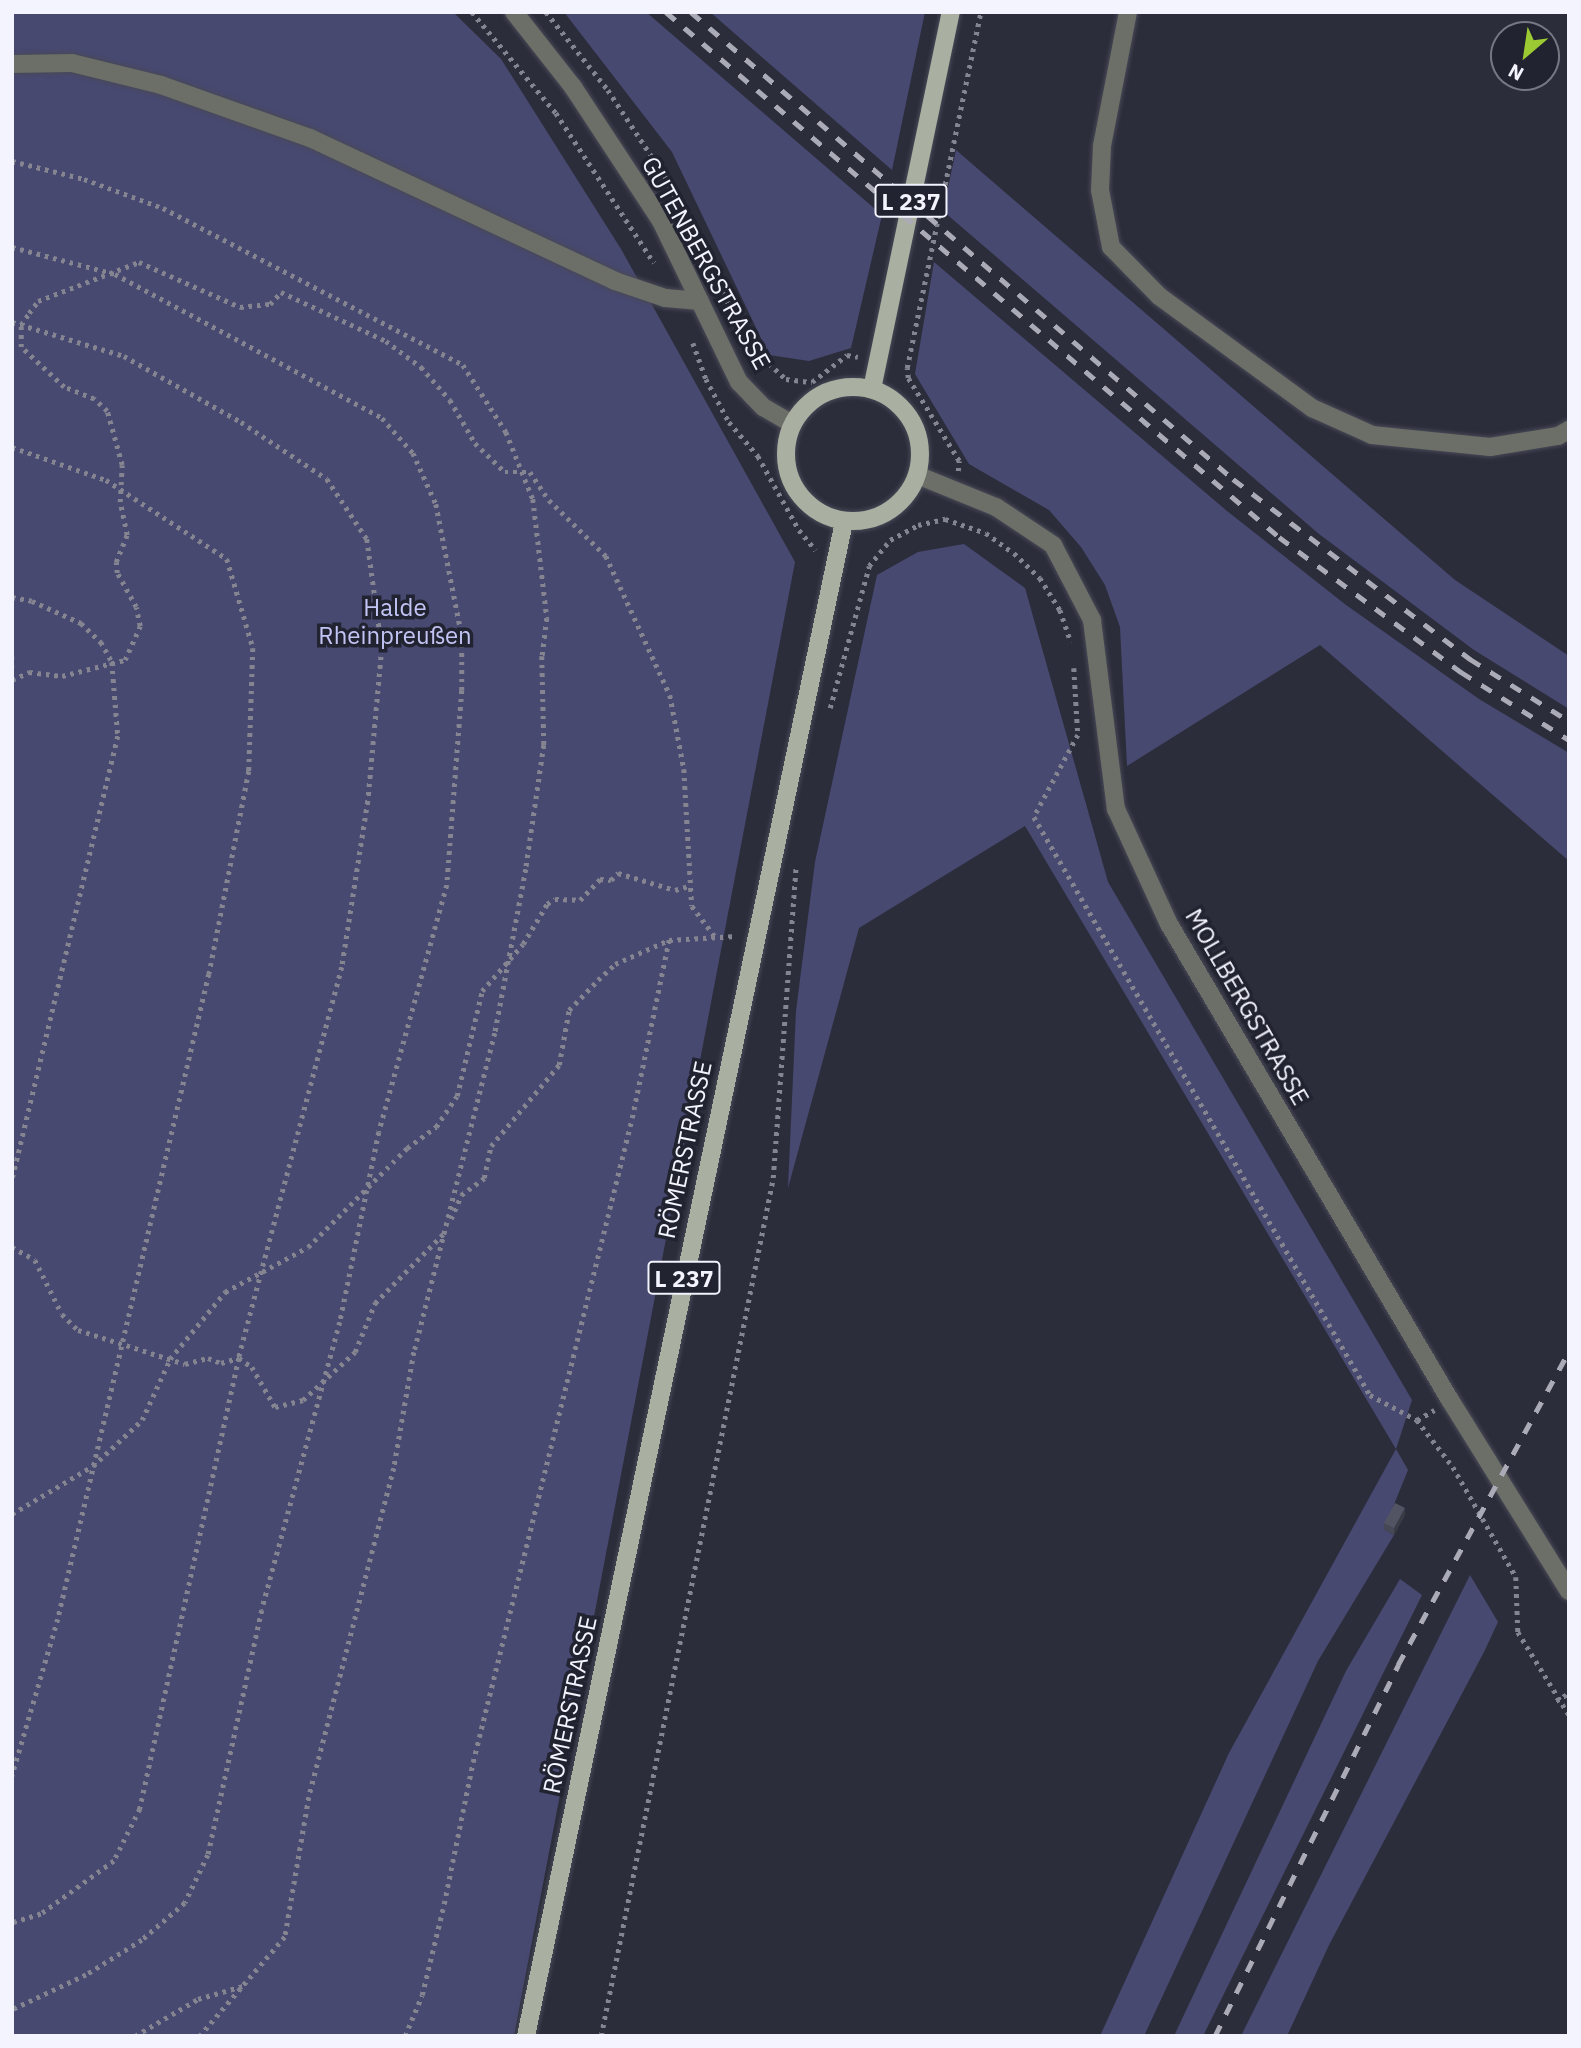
<!DOCTYPE html>
<html>
<head>
<meta charset="utf-8">
<style>
  body { margin:0 }
  #map { position:relative; width:1581px; height:2048px; overflow:hidden; background:#2c2d3b; font-family:"IBM Plex Sans",sans-serif }
  div>[style] { position:absolute }
  [style*='--x'] { left:calc(var(--x)*1px); top:calc(var(--y)*1px); width:calc(var(--w)*1px); rotate:calc(var(--a)*1deg) }
  .green>* { inset:0; background:#484971 }
  .path>* { height:4.5px; margin-top:-2.25px; transform-origin:0; background:repeating-linear-gradient(90deg,#848591 0 3.5px,transparent 0 8.5px) }
  .roads { filter:drop-shadow(0 0 2px #484956) drop-shadow(0 0 2px #484956) }
  .minor>* { height:18px; margin:-9px; padding:0 9px; transform-origin:9px; border-radius:9px; background:#6c6f68 }
  .major>* { height:18px; margin:-9px; padding:0 9px; transform-origin:9px; border-radius:9px; background:#aab0a1 }
  .major>.ring { margin:-9px; padding:0; box-sizing:content-box; background:none; border:18px solid #aab0a1; border-radius:50% }
  .rail>* { height:5px; margin-top:-2.5px; transform-origin:0; background:repeating-linear-gradient(90deg,#aaabb6 0 12px,transparent 0 24px) }
  .wall>* { inset:0; background:#474855 }
  .shaded-wall>* { inset:0; background:#3a3b45 }
  .building>* { inset:0; background:#535463 }
  span { translate:-50% -50%; white-space:nowrap; text-align:center; line-height:1.15; -webkit-text-stroke:7px #222330; paint-order:stroke }
  .shield-label span { padding:2px 5px; background:#222330; border:2px solid; border-radius:5px; -webkit-text-stroke-width:0 }
  .shield-label { font-size:23px; color:#f3f4fe; font-weight:700 }
  .street-label { font-size:24px; color:#f3f4fe }
  .park-label { font-size:24px; color:#c2c4f4 }
  .frame { position:absolute; inset:0; border:14px solid #f3f4fe; pointer-events:none }
  .north { position:absolute; left:1490px; top:21px; width:70px; height:70px; box-sizing:border-box; background:#222330; border:2px solid #767782; border-radius:50%; rotate:209deg; font-size:19px; font-weight:700; line-height:28px; text-align:center; color:#f3f4fe }
  .north::after { content:''; display:block; margin:auto; width:24px; height:32px; background:#9cca32; clip-path:polygon(50% 0,100% 100%,50% 72%,0 100%) }
</style>
</head>
<body>
<div id="map">
  <div class="green">
    <div style="clip-path:polygon(12px 12px,453px 12px,501px 59px,621px 249px,795px 562px,514px 2036px,12px 2036px)"></div>
    <div style="clip-path:polygon(564px 12px,646px 12px,882px 215px,851px 348px,809px 361px,769px 355px,672px 152px)"></div>
    <div style="clip-path:polygon(710px 12px,925px 12px,892px 170px)"></div>
    <div style="clip-path:polygon(956px 150px,1455px 580px,1569px 656px,1569px 709px,1474px 650px,1319px 534px,943px 211px)"></div>
    <div style="clip-path:polygon(934px 262px,1227px 511px,1346px 605px,1479px 699px,1569px 753px,1569px 861px,1320px 645px,1127px 766px,1120px 627px,1105px 585px,1081px 547px,1049px 510px,969px 464px,915px 374px)"></div>
    <div style="clip-path:polygon(964px 544px,1025px 588px,1108px 882px,1412px 1400px,1396px 1449px,1408px 1470px,1384px 1529px,1394px 1535px,1318px 1661px,1144px 2036px,1100px 2036px,1229px 1753px,1396px 1449px,1025px 826px,859px 928px,788px 1188px,796px 1011px,815px 862px,877px 575px,918px 552px)"></div>
    <div style="clip-path:polygon(1470px 1575px,1498px 1622px,1484px 1652px,1329px 1945px,1287px 2036px,1241px 2036px)"></div>
    <div style="clip-path:polygon(1400px 1579px,1422px 1595px,1203px 2036px,1174px 2036px,1346px 1671px)"></div>
  </div>
  <div class="path">
    <div style="--x:472;--y:12;--w:131;--a:50.3"></div>
    <div style="--x:556;--y:113;--w:179;--a:56.8"></div>
    <div style="--x:546;--y:12;--w:100;--a:51.5"></div>
    <div style="--x:608;--y:90;--w:105;--a:56.6"></div>
    <div style="--x:666;--y:178;--w:144;--a:63.6"></div>
    <div style="--x:12;--y:161;--w:74;--a:14"></div>
    <div style="--x:84;--y:179;--w:84;--a:20.2"></div>
    <div style="--x:163;--y:208;--w:339;--a:27.6"></div>
    <div style="--x:463;--y:365;--w:80;--a:57.3"></div>
    <div style="--x:506;--y:432;--w:72;--a:68.1"></div>
    <div style="--x:533;--y:499;--w:120;--a:83.3"></div>
    <div style="--x:547;--y:618;--w:38;--a:97"></div>
    <div style="--x:542;--y:656;--w:89;--a:88.7"></div>
    <div style="--x:544;--y:745;--w:125;--a:98.3"></div>
    <div style="--x:526;--y:869;--w:167;--a:100.7"></div>
    <div style="--x:495;--y:1033;--w:329;--a:104.2"></div>
    <div style="--x:414;--y:1352;--w:118;--a:99.8"></div>
    <div style="--x:394;--y:1468;--w:340;--a:104.5"></div>
    <div style="--x:309;--y:1797;--w:142;--a:99.7"></div>
    <div style="--x:285;--y:1937;--w:130;--a:130.6"></div>
    <div style="--x:12;--y:247;--w:106;--a:14.7"></div>
    <div style="--x:115;--y:274;--w:303;--a:28.3"></div>
    <div style="--x:382;--y:418;--w:47;--a:48.5"></div>
    <div style="--x:413;--y:453;--w:56;--a:65.7"></div>
    <div style="--x:436;--y:504;--w:135;--a:78.9"></div>
    <div style="--x:462;--y:636;--w:54;--a:90"></div>
    <div style="--x:462;--y:690;--w:196;--a:94.4"></div>
    <div style="--x:447;--y:885;--w:256;--a:105.4"></div>
    <div style="--x:379;--y:1132;--w:194;--a:101.6"></div>
    <div style="--x:340;--y:1322;--w:298;--a:105.2"></div>
    <div style="--x:262;--y:1610;--w:251;--a:102.4"></div>
    <div style="--x:208;--y:1855;--w:53;--a:115.6"></div>
    <div style="--x:185;--y:1903;--w:57;--a:139.3"></div>
    <div style="--x:142;--y:1940;--w:66;--a:148"></div>
    <div style="--x:86;--y:1975;--w:82;--a:154.7"></div>
    <div style="--x:735;--y:318;--w:32;--a:62"></div>
    <div style="--x:750;--y:346;--w:49;--a:42.5"></div>
    <div style="--x:786;--y:379;--w:26;--a:7"></div>
    <div style="--x:812;--y:382;--w:44;--a:-37.6"></div>
    <div style="--x:847;--y:355;--w:11;--a:10"></div>
    <div style="--x:12;--y:322;--w:117;--a:16.9"></div>
    <div style="--x:124;--y:356;--w:134;--a:29.4"></div>
    <div style="--x:241;--y:422;--w:103;--a:33.5"></div>
    <div style="--x:327;--y:479;--w:72;--a:56.3"></div>
    <div style="--x:367;--y:539;--w:110;--a:82.2"></div>
    <div style="--x:382;--y:648;--w:154;--a:95.2"></div>
    <div style="--x:368;--y:801;--w:168;--a:98.9"></div>
    <div style="--x:342;--y:967;--w:404;--a:104.8"></div>
    <div style="--x:239;--y:1358;--w:462;--a:102.4"></div>
    <div style="--x:140;--y:1809;--w:58;--a:116.6"></div>
    <div style="--x:114;--y:1861;--w:90;--a:144"></div>
    <div style="--x:41;--y:1914;--w:30;--a:163"></div>
    <div style="--x:693;--y:343;--w:38;--a:70"></div>
    <div style="--x:706;--y:379;--w:49;--a:61.9"></div>
    <div style="--x:729;--y:422;--w:45;--a:49.5"></div>
    <div style="--x:758;--y:456;--w:85;--a:61"></div>
    <div style="--x:799;--y:530;--w:26;--a:50"></div>
    <div style="--x:12;--y:447;--w:100;--a:19.3"></div>
    <div style="--x:106;--y:480;--w:145;--a:33.1"></div>
    <div style="--x:227;--y:559;--w:93;--a:73.7"></div>
    <div style="--x:253;--y:648;--w:123;--a:91.9"></div>
    <div style="--x:249;--y:771;--w:207;--a:101.1"></div>
    <div style="--x:209;--y:974;--w:662;--a:103.18"></div>
    <div style="--x:58;--y:1619;--w:164;--a:106.3"></div>
    <div style="--x:958;--y:471;--w:10;--a:-84"></div>
    <div style="--x:959;--y:461;--w:97;--a:-121.6"></div>
    <div style="--x:908;--y:378;--w:10;--a:-96"></div>
    <div style="--x:907;--y:368;--w:364;--a:-78.3"></div>
    <div style="--x:12;--y:597;--w:20;--a:11"></div>
    <div style="--x:32;--y:601;--w:54;--a:24.2"></div>
    <div style="--x:81;--y:623;--w:28;--a:44"></div>
    <div style="--x:101;--y:642;--w:23;--a:61"></div>
    <div style="--x:112;--y:662;--w:74;--a:85.4"></div>
    <div style="--x:118;--y:736;--w:458;--a:103.4"></div>
    <div style="--x:12;--y:656;--w:13;--a:90"></div>
    <div style="--x:1074;--y:668;--w:67;--a:86.6"></div>
    <div style="--x:1078;--y:735;--w:93;--a:118.2"></div>
    <div style="--x:1034;--y:817;--w:669;--a:59.83"></div>
    <div style="--x:1370;--y:1395;--w:53;--a:28"></div>
    <div style="--x:1417;--y:1420;--w:59;--a:52.5"></div>
    <div style="--x:1453;--y:1467;--w:127;--a:60.2"></div>
    <div style="--x:1516;--y:1577;--w:55;--a:87.9"></div>
    <div style="--x:1518;--y:1632;--w:97;--a:58.4"></div>
    <div style="--x:12;--y:680;--w:19;--a:-25"></div>
    <div style="--x:29;--y:672;--w:33;--a:7"></div>
    <div style="--x:62;--y:676;--w:65;--a:-14.3"></div>
    <div style="--x:125;--y:660;--w:37;--a:-66"></div>
    <div style="--x:140;--y:626;--w:19;--a:-102"></div>
    <div style="--x:136;--y:607;--w:39;--a:-119"></div>
    <div style="--x:117;--y:573;--w:11;--a:-95"></div>
    <div style="--x:116;--y:562;--w:29;--a:-68"></div>
    <div style="--x:127;--y:535;--w:34;--a:-102"></div>
    <div style="--x:120;--y:502;--w:37;--a:-87"></div>
    <div style="--x:122;--y:465;--w:56;--a:-105.5"></div>
    <div style="--x:107;--y:411;--w:18;--a:-137"></div>
    <div style="--x:94;--y:399;--w:32;--a:-158"></div>
    <div style="--x:64;--y:387;--w:59;--a:-137.1"></div>
    <div style="--x:21;--y:347;--w:22;--a:-90"></div>
    <div style="--x:21;--y:325;--w:14;--a:-56"></div>
    <div style="--x:29;--y:313;--w:15;--a:-53"></div>
    <div style="--x:38;--y:301;--w:108;--a:-21.1"></div>
    <div style="--x:139;--y:262;--w:111;--a:24"></div>
    <div style="--x:240;--y:307;--w:30;--a:-6"></div>
    <div style="--x:270;--y:304;--w:16;--a:-47"></div>
    <div style="--x:281;--y:292;--w:116;--a:25"></div>
    <div style="--x:386;--y:341;--w:44;--a:36.6"></div>
    <div style="--x:421;--y:367;--w:44;--a:48.7"></div>
    <div style="--x:450;--y:400;--w:50;--a:59.8"></div>
    <div style="--x:475;--y:443;--w:42;--a:44"></div>
    <div style="--x:505;--y:472;--w:25;--a:0"></div>
    <div style="--x:530;--y:472;--w:34;--a:56"></div>
    <div style="--x:549;--y:500;--w:80;--a:44.5"></div>
    <div style="--x:606;--y:556;--w:153;--a:65.3"></div>
    <div style="--x:670;--y:695;--w:75;--a:79.3"></div>
    <div style="--x:684;--y:769;--w:137;--a:86.7"></div>
    <div style="--x:692;--y:906;--w:38;--a:53"></div>
    <div style="--x:830;--y:708;--w:147;--a:-74.6"></div>
    <div style="--x:869;--y:566;--w:33;--a:-51"></div>
    <div style="--x:890;--y:540;--w:32;--a:-28"></div>
    <div style="--x:918;--y:525;--w:28;--a:-13"></div>
    <div style="--x:945;--y:519;--w:43;--a:18.9"></div>
    <div style="--x:986;--y:533;--w:34;--a:36"></div>
    <div style="--x:1014;--y:553;--w:36;--a:44"></div>
    <div style="--x:1040;--y:578;--w:38;--a:58"></div>
    <div style="--x:1060;--y:610;--w:34;--a:71"></div>
    <div style="--x:451;--y:1219;--w:26;--a:-67"></div>
    <div style="--x:461;--y:1195;--w:29;--a:-36"></div>
    <div style="--x:484;--y:1178;--w:33;--a:-78"></div>
    <div style="--x:491;--y:1146;--w:106;--a:-50"></div>
    <div style="--x:559;--y:1065;--w:56;--a:-79.7"></div>
    <div style="--x:569;--y:1010;--w:42;--a:-46"></div>
    <div style="--x:598;--y:980;--w:23;--a:-43"></div>
    <div style="--x:615;--y:964;--w:59;--a:-24"></div>
    <div style="--x:669;--y:940;--w:67;--a:-3.4"></div>
    <div style="--x:12;--y:1247;--w:26;--a:29"></div>
    <div style="--x:35;--y:1260;--w:60;--a:63.4"></div>
    <div style="--x:62;--y:1314;--w:23;--a:45"></div>
    <div style="--x:78;--y:1330;--w:112;--a:17.6"></div>
    <div style="--x:185;--y:1364;--w:24;--a:-15"></div>
    <div style="--x:208;--y:1358;--w:14;--a:21"></div>
    <div style="--x:221;--y:1363;--w:19;--a:-16"></div>
    <div style="--x:239;--y:1358;--w:16;--a:35"></div>
    <div style="--x:252;--y:1367;--w:46;--a:60.1"></div>
    <div style="--x:275;--y:1407;--w:29;--a:-14"></div>
    <div style="--x:303;--y:1400;--w:71;--a:-42.7"></div>
    <div style="--x:355;--y:1352;--w:53;--a:-67.8"></div>
    <div style="--x:375;--y:1303;--w:98;--a:-45.4"></div>
    <div style="--x:1417;--y:1420;--w:20;--a:-30"></div>
    <div style="--x:12;--y:1514;--w:94;--a:-30.7"></div>
    <div style="--x:93;--y:1466;--w:67;--a:-43.2"></div>
    <div style="--x:142;--y:1420;--w:67;--a:-65.3"></div>
    <div style="--x:170;--y:1359;--w:87;--a:-50.6"></div>
    <div style="--x:225;--y:1292;--w:94;--a:-28.5"></div>
    <div style="--x:308;--y:1247;--w:140;--a:-45"></div>
    <div style="--x:407;--y:1148;--w:36;--a:-36"></div>
    <div style="--x:436;--y:1127;--w:37;--a:-56"></div>
    <div style="--x:457;--y:1096;--w:108;--a:-76.6"></div>
    <div style="--x:482;--y:991;--w:62;--a:-48.9"></div>
    <div style="--x:523;--y:944;--w:47;--a:-59"></div>
    <div style="--x:547;--y:904;--w:9;--a:-32"></div>
    <div style="--x:555;--y:899;--w:25;--a:2"></div>
    <div style="--x:580;--y:900;--w:29;--a:-46"></div>
    <div style="--x:600;--y:879;--w:11;--a:5"></div>
    <div style="--x:611;--y:880;--w:10;--a:-45"></div>
    <div style="--x:618;--y:873;--w:59;--a:16.6"></div>
    <div style="--x:675;--y:890;--w:15;--a:-16"></div>
    <div style="--x:1556;--y:1701;--w:15;--a:-32"></div>
    <div style="--x:135;--y:2036;--w:73;--a:-30.4"></div>
    <div style="--x:198;--y:1999;--w:47;--a:-16.1"></div>
    <div style="--x:405;--y:2036;--w:44;--a:-67.5"></div>
    <div style="--x:422;--y:1995;--w:94;--a:-76.4"></div>
    <div style="--x:444;--y:1904;--w:145;--a:-78.5"></div>
    <div style="--x:473;--y:1762;--w:663;--a:-76.13"></div>
    <div style="--x:632;--y:1118;--w:182;--a:-78.3"></div>
    <div style="--x:601;--y:2036;--w:875;--a:-78.66"></div>
    <div style="--x:773;--y:1178;--w:312;--a:-85.8"></div>
  </div>
  <div class="roads">
    <div class="minor">
      <div style="--x:514;--y:12;--w:95;--a:51.8"></div>
      <div style="--x:573;--y:87;--w:160;--a:56.7"></div>
      <div style="--x:661;--y:221;--w:179;--a:64.2"></div>
      <div style="--x:739;--y:382;--w:35;--a:46"></div>
      <div style="--x:763;--y:407;--w:34;--a:30"></div>
      <div style="--x:1128;--y:12;--w:136;--a:101"></div>
      <div style="--x:1102;--y:146;--w:44;--a:92.6"></div>
      <div style="--x:1100;--y:190;--w:58;--a:79.1"></div>
      <div style="--x:1111;--y:247;--w:69;--a:45.6"></div>
      <div style="--x:1159;--y:296;--w:190;--a:36.2"></div>
      <div style="--x:1312;--y:408;--w:66;--a:24.2"></div>
      <div style="--x:1372;--y:435;--w:119;--a:5.8"></div>
      <div style="--x:1490;--y:447;--w:69;--a:-9.2"></div>
      <div style="--x:1558;--y:436;--w:13;--a:-29"></div>
      <div style="--x:12;--y:64;--w:60;--a:-1"></div>
      <div style="--x:72;--y:63;--w:92;--a:13.9"></div>
      <div style="--x:161;--y:85;--w:158;--a:19.6"></div>
      <div style="--x:310;--y:138;--w:337;--a:25.1"></div>
      <div style="--x:615;--y:281;--w:53;--a:18.8"></div>
      <div style="--x:665;--y:298;--w:35;--a:5"></div>
      <div style="--x:917;--y:475;--w:85;--a:22.1"></div>
      <div style="--x:996;--y:507;--w:69;--a:33.7"></div>
      <div style="--x:1053;--y:545;--w:85;--a:62.5"></div>
      <div style="--x:1092;--y:620;--w:191;--a:82.8"></div>
      <div style="--x:1116;--y:809;--w:127;--a:65.3"></div>
      <div style="--x:1169;--y:924;--w:553;--a:59.45"></div>
      <div style="--x:1450;--y:1400;--w:225;--a:58.1"></div>
    </div>
    <div class="major">
      <div class="ring" style="left:786px;top:387px;width:116px;height:116px"></div>
      <div style="--x:872;--y:389;--w:385;--a:-78.2"></div>
      <div style="--x:526;--y:2036;--w:1547;--a:-78.14"></div>
    </div>
  </div>
  <div class="rail">
    <div style="--x:666;--y:12;--w:807;--a:40.58"></div>
    <div style="--x:1279;--y:537;--w:227;--a:36.6"></div>
    <div style="--x:1461;--y:672;--w:128;--a:32.2"></div>
    <div style="--x:691;--y:12;--w:715;--a:40.75"></div>
    <div style="--x:1233;--y:479;--w:298;--a:37.2"></div>
    <div style="--x:1470;--y:659;--w:117;--a:32.1"></div>
    <div style="--x:1215;--y:2036;--w:414;--a:-63.7"></div>
    <div style="--x:1398;--y:1665;--w:357;--a:-61.4"></div>
  </div>
  <div class="wall">
    <div style="clip-path:polygon(1405px 1515px,1394px 1535px,1384px 1529px,1384px 1523px)"></div>
  </div>
  <div class="shaded-wall">
    <div style="clip-path:polygon(1405px 1508px,1405px 1515px,1394px 1535px,1394px 1528px)"></div>
  </div>
  <div class="building">
    <div style="clip-path:polygon(1395px 1503px,1405px 1508px,1394px 1528px,1384px 1523px)"></div>
  </div>
  <div class="shield-label">
    <span style="left:911px;top:201px">L 237</span>
    <span style="left:684px;top:1278px">L 237</span>
  </div>
  <div class="street-label">
    <span style="left:706px;top:263px;rotate:61deg">GUTENBERGSTRASSE</span>
    <span style="left:1247px;top:1007px;rotate:60deg">MOLLBERGSTRASSE</span>
    <span style="left:685px;top:1150px;rotate:-78deg">RÖMERSTRASSE</span>
    <span style="left:570px;top:1705px;rotate:-78deg">RÖMERSTRASSE</span>
  </div>
  <div class="park-label">
    <span style="left:395px;top:622px">Halde<br>Rheinpreußen</span>
  </div>
  <div class="frame"></div>
  <div class="north">N</div>
</div>
</body>
</html>
